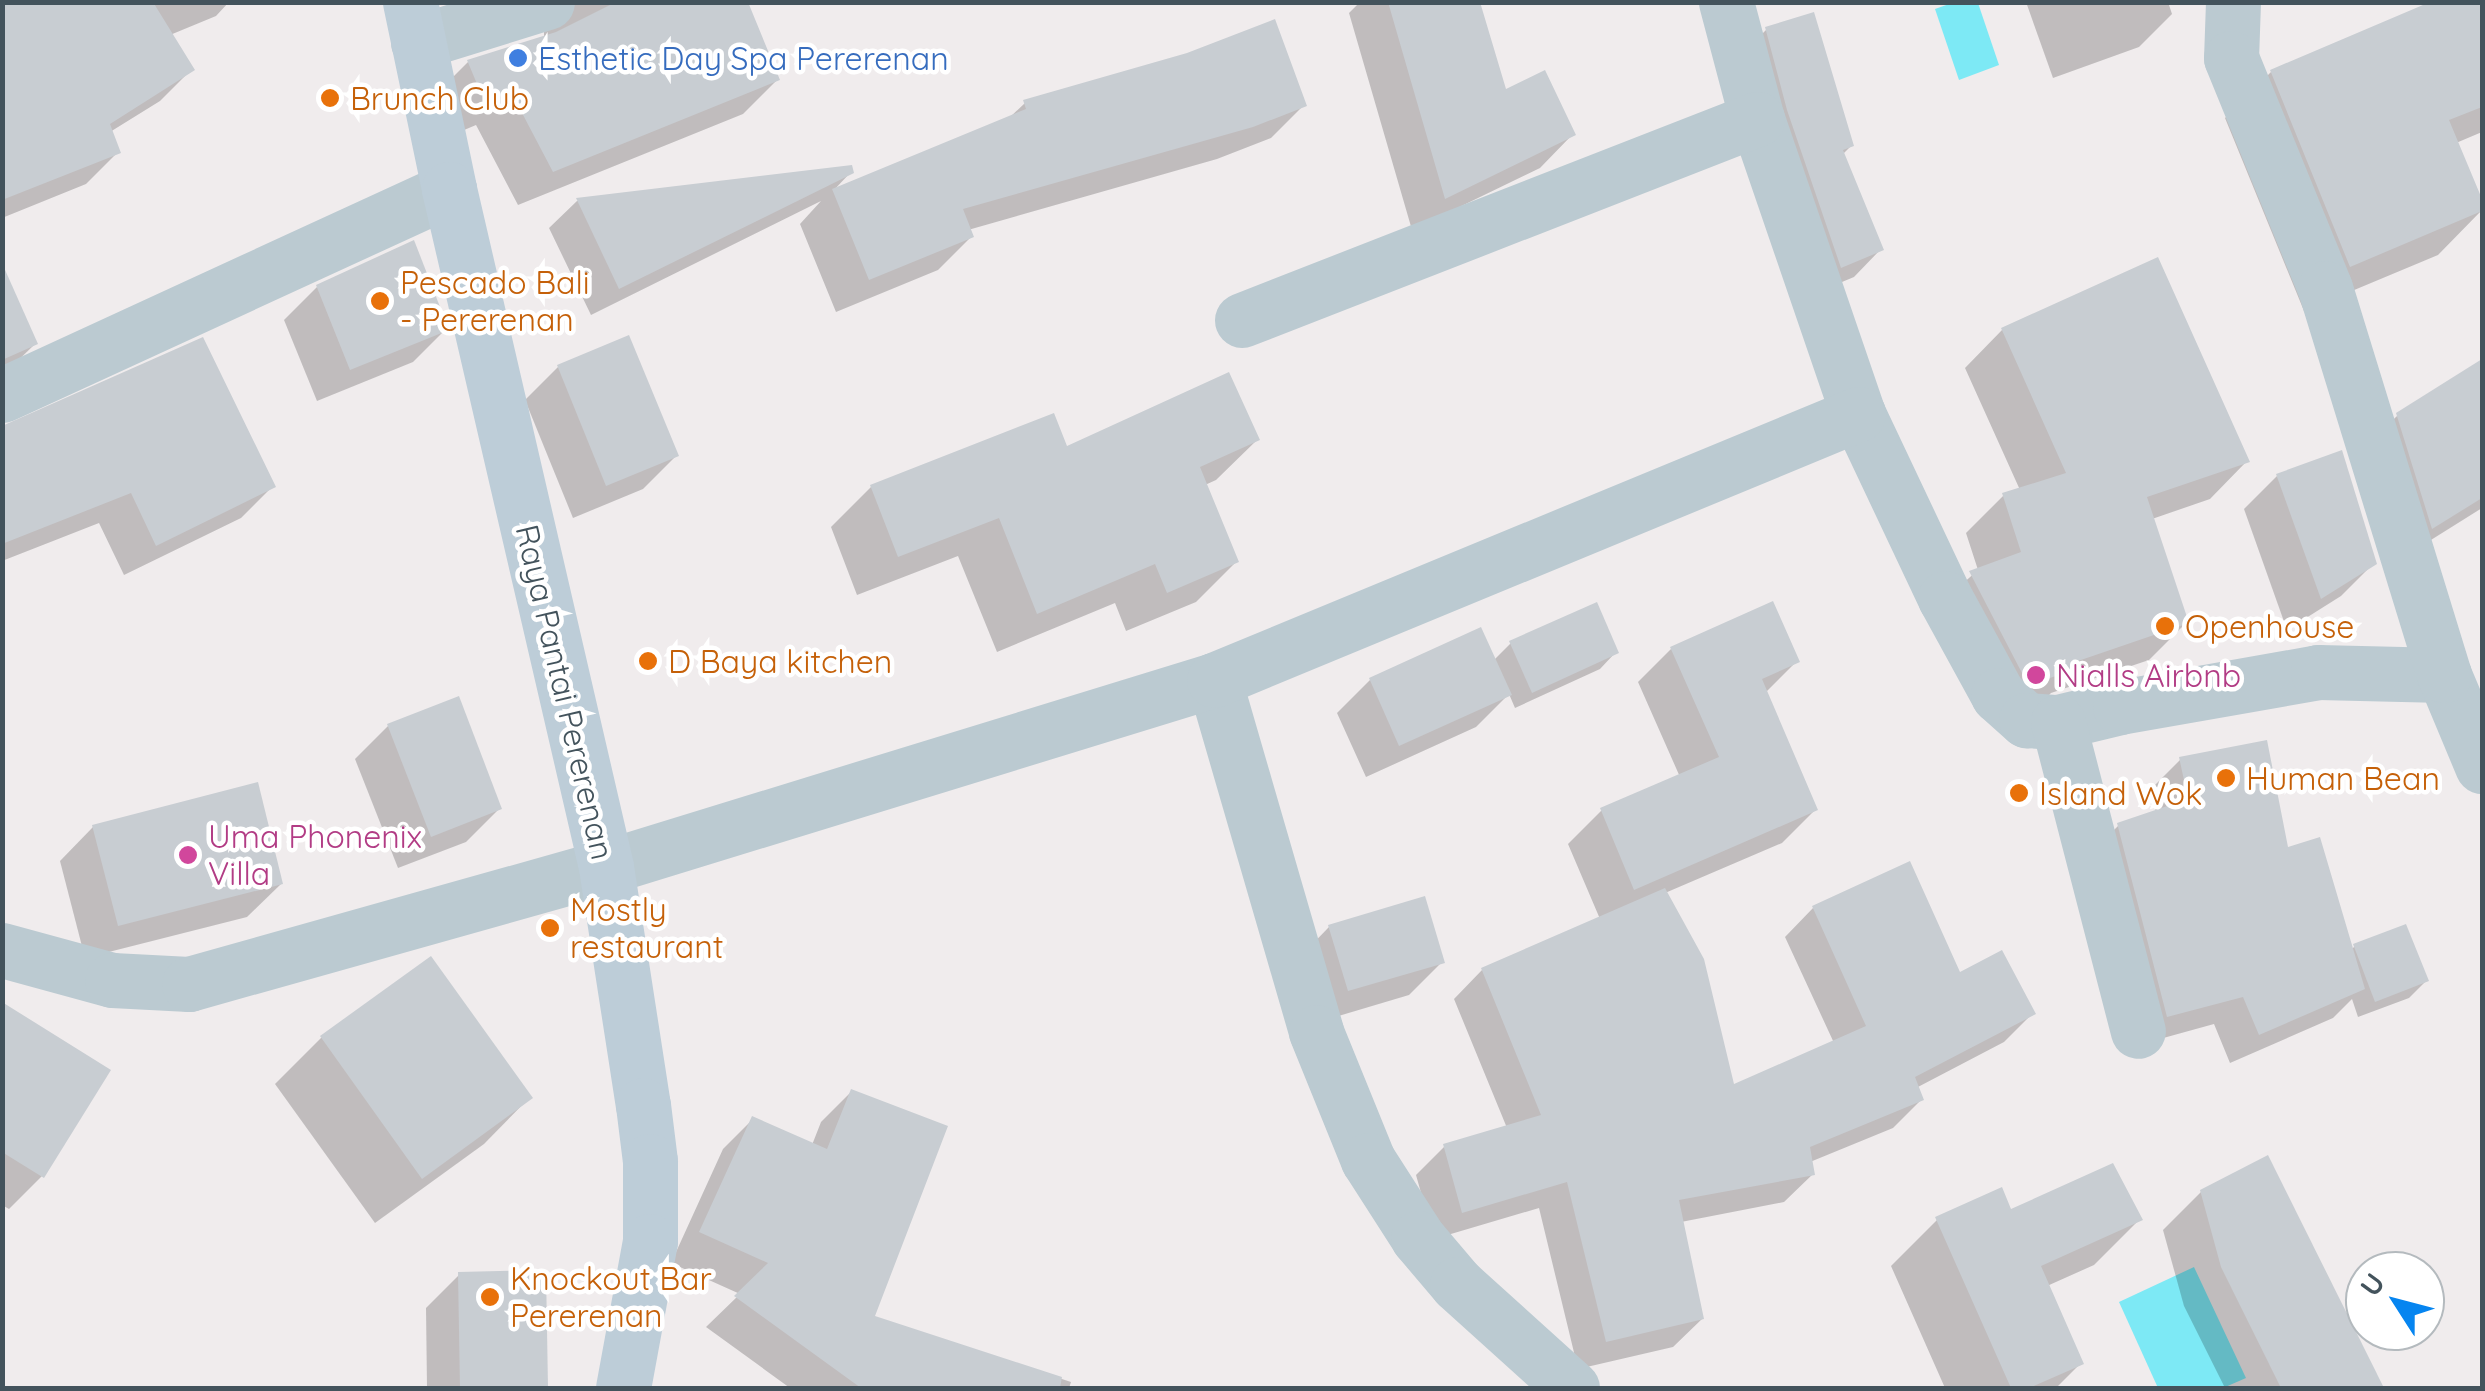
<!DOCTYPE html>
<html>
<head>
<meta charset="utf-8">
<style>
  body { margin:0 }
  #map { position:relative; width:2485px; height:1391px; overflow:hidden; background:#f0eced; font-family:Quicksand,sans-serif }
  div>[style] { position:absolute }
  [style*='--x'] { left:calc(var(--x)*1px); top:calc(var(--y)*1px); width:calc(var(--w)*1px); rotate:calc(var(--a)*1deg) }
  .water>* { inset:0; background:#7de9f5 }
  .shadow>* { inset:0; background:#0003 }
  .building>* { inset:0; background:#c8cdd2 }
  .street>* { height:55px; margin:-27.5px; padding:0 27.5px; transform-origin:27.5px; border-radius:27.5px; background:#bbcad1 }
  .secondary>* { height:55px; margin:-27.5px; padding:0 27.5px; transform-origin:27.5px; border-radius:27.5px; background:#bdcdd8 }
  .dots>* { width:28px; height:28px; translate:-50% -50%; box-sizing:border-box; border:5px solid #fff; border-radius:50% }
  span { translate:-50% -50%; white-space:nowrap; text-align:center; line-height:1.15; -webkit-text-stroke:9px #fff; paint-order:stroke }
  .shop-label { font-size:32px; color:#366cbe }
  .left { translate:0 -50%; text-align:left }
  .food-label { font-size:32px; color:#c56008 }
  .hotel-label { font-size:32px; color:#b23c85 }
  .street-label { font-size:32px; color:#43535c }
  .frame { position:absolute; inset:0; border:5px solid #43535c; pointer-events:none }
  .north { position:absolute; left:2345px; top:1251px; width:100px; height:100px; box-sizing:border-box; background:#fff; border:2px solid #b4babe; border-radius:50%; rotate:306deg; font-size:28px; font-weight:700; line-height:40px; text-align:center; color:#43535c }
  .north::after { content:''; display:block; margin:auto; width:35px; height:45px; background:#0685f0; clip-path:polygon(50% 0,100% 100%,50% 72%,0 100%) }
</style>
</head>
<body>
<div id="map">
  <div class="water">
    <div style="clip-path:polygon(1952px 3px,1978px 3px,1999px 65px,1959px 80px,1935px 9px)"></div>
    <div style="clip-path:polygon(2194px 1267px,2246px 1378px,2223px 1388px,2158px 1388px,2119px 1302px)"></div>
  </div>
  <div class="shadow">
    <div style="clip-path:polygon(2px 2px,229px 2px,216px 16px,170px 35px,192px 69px,160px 101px,110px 132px,118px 152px,86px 184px,2px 218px)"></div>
    <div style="clip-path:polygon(484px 2px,746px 2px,777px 80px,743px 114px,518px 205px,476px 125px,450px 136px,434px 96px,468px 62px,544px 38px,544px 29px)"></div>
    <div style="clip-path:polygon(1360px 2px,1477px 2px,1504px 93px,1573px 134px,1540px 168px,1412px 230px,1349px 13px)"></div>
    <div style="clip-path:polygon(2026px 2px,2168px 2px,2172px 14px,2139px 47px,2053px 78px)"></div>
    <div style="clip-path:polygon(2437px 2px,2482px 2px,2482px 132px,2456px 143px,2482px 210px,2438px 255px,2304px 311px,2225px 118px,2271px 72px)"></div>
    <div style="clip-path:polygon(1766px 30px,1851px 146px,1843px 154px,1881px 249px,1854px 277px,1813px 294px,1739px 57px)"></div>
    <div style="clip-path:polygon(1025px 103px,1304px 105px,1271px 138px,1217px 159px,968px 230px,971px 237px,938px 270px,836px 312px,800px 224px,821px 201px,591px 315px,549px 228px,577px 201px,850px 168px,851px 172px,833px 191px,1008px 119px)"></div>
    <div style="clip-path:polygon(2156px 260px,2247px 461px,2210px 499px,2152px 519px,2186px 623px,2149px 660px,2051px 693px,2040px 704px,1933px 610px,1978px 570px,1966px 533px,2004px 495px,2020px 490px,1965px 368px,2002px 330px)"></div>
    <div style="clip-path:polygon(2px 269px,35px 344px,2px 376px)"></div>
    <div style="clip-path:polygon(317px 287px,446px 329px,413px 362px,317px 401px,284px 320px)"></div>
    <div style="clip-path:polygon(2482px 362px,2482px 508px,2399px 560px,2364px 448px,2398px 415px)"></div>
    <div style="clip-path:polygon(558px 367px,676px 456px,643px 489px,573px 518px,525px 400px)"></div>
    <div style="clip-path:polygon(2px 428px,273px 486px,241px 518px,124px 575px,99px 523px,2px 561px)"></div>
    <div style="clip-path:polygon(1257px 440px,1216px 480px,1205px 485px,1236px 562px,1196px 602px,1126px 631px,1115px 603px,997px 652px,958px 556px,857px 595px,831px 527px,871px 487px)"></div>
    <div style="clip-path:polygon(2277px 476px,2374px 563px,2341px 596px,2287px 630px,2244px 509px)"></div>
    <div style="clip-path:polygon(1511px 643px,1616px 652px,1600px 669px,1515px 708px,1509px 694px,1476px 727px,1366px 777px,1337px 713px,1370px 680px,1494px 660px)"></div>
    <div style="clip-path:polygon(1671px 649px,1797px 661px,1765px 693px,1815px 810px,1782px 843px,1665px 893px,1732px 1088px,1834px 1043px,1785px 937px,1813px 908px,2032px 1014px,2004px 1042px,1916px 1088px,1921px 1100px,1893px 1128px,1810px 1162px,1813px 1174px,1784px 1202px,1681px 1222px,1702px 1319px,1673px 1347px,1578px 1369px,1539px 1208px,1434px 1239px,1416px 1175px,1444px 1147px,1507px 1128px,1454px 999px,1482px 970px,1600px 919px,1568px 844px,1601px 811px,1680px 777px,1638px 682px)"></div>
    <div style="clip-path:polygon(388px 726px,500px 808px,466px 842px,398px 868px,355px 759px)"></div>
    <div style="clip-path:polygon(2180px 760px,2286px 850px,2351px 950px,2355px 946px,2426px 981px,2409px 998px,2358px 1017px,2352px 999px,2333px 1018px,2230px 1063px,2214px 1024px,2138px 1045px,2089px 855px,2118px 826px,2156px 812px,2151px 789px)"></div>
    <div style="clip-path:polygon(93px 827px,281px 884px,247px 917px,85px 958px,60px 861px)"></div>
    <div style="clip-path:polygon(1329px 927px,1442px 962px,1409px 995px,1315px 1023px,1296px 961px)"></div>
    <div style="clip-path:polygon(431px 960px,529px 1098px,484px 1144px,375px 1223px,275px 1084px,321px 1038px)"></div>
    <div style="clip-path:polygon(2px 1005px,42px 1176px,9px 1209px,2px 1205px)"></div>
    <div style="clip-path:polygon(851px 1092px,872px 1317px,1071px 1382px,1069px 1388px,790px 1388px,706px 1327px,740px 1294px,671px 1263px,723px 1149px,753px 1119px,812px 1145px,821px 1122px)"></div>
    <div style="clip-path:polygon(2267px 1159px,2381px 1388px,2225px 1388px,2184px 1306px,2163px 1230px,2201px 1192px)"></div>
    <div style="clip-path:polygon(2010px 1212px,2140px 1219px,2094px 1265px,2047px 1286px,2081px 1363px,2056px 1388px,1945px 1388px,1891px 1266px,1937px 1220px)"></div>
    <div style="clip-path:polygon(543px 1272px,546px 1388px,427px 1388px,426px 1308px,459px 1275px)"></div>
  </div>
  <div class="building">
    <div style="clip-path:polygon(2px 2px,153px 2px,195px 70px,110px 124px,121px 153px,2px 200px)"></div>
    <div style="clip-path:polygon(616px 2px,748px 2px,780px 80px,553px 172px,511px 92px,485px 103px,467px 60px,556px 32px)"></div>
    <div style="clip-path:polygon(1388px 2px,1480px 2px,1506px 89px,1545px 70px,1576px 135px,1445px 199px)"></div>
    <div style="clip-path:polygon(2430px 2px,2482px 2px,2482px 107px,2449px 120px,2482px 199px,2482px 211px,2350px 267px,2270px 70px)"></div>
    <div style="clip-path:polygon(1814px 12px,1854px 146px,1843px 150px,1884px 250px,1841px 268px,1787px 110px,1765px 27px)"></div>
    <div style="clip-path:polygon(1275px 19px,1307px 106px,1253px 127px,963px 209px,974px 237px,869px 280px,832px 189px,1026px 109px,1023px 100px,1187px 53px)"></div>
    <div style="clip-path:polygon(852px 165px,854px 173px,619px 289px,576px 198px)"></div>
    <div style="clip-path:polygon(414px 240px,449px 330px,350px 370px,316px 285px)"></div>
    <div style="clip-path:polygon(2158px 257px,2250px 462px,2147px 497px,2189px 623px,2078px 661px,2081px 667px,2033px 684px,2023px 675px,1969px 571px,2021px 552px,2002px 493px,2066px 473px,2001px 328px)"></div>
    <div style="clip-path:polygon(2px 263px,38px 344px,2px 360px)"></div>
    <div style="clip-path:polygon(629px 335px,679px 456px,606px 486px,557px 365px)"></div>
    <div style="clip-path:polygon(203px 337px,276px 487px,156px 546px,131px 493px,2px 544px,2px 426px)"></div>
    <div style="clip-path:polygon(2482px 359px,2482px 498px,2432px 529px,2396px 413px)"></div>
    <div style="clip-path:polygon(1229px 372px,1260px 440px,1200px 467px,1239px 562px,1167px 593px,1155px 564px,1037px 614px,999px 518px,898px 557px,870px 485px,1054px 413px,1067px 446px)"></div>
    <div style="clip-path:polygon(2342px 450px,2377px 564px,2321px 599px,2276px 474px)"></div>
    <div style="clip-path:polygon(1773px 601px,1800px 662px,1762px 679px,1818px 810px,1634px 890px,1600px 808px,1719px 757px,1670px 647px)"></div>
    <div style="clip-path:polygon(1597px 602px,1619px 653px,1532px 693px,1509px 641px)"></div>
    <div style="clip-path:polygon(1481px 627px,1512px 695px,1399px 746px,1369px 678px)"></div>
    <div style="clip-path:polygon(459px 696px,502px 809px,431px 837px,387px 724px)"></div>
    <div style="clip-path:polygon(2267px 740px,2288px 847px,2320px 837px,2365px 989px,2259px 1035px,2243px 997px,2167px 1017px,2117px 823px,2188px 799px,2179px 757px)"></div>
    <div style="clip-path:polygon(258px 782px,283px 884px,118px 926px,92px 825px)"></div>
    <div style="clip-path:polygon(1910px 861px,1960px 972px,2002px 950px,2036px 1014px,1915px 1077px,1924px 1100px,1810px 1147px,1815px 1175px,1679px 1200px,1704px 1319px,1606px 1342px,1567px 1182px,1462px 1213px,1443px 1144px,1541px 1115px,1481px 968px,1665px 888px,1704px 959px,1734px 1084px,1866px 1026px,1812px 906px)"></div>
    <div style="clip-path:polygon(1425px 896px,1445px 963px,1348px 991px,1328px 925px)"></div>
    <div style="clip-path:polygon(2406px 924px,2429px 981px,2375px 1002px,2353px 944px)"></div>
    <div style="clip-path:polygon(431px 956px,533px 1098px,422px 1179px,320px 1036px)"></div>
    <div style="clip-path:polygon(2px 1002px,111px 1070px,44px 1178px,2px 1152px)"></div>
    <div style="clip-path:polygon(851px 1089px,948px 1126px,875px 1316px,1062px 1377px,1060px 1388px,861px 1388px,734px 1296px,768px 1263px,699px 1232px,752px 1116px,827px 1149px)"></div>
    <div style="clip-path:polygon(2268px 1155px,2384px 1388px,2281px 1388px,2221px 1267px,2200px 1190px)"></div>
    <div style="clip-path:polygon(2113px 1163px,2143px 1220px,2041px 1266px,2084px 1364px,2029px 1388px,2011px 1388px,1935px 1217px,2002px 1187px,2011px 1209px)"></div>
    <div style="clip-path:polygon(546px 1270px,548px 1388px,460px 1388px,458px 1272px)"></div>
  </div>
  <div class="street">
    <div style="--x:1726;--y:2;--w:121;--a:75.2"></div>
    <div style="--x:1757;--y:119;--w:312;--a:71.1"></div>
    <div style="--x:1858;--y:414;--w:204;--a:64.7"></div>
    <div style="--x:1945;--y:598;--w:111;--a:61.3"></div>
    <div style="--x:1998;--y:695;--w:38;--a:42"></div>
    <div style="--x:2026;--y:720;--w:32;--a:4"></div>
    <div style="--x:2058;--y:722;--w:64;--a:-13.6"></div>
    <div style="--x:2120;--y:707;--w:201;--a:-10"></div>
    <div style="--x:2318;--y:672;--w:126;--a:1.4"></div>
    <div style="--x:2444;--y:675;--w:99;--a:67.3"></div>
    <div style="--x:2233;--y:2;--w:56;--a:92"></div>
    <div style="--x:2231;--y:58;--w:248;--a:67.8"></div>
    <div style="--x:2325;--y:288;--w:405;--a:72.9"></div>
    <div style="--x:418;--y:42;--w:135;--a:-17.2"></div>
    <div style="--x:1242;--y:320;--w:553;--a:-21.32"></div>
    <div style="--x:2;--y:395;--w:492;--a:-24.7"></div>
    <div style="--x:1214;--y:680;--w:366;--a:73.8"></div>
    <div style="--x:1316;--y:1032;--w:138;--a:67.9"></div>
    <div style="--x:1368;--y:1160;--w:93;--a:57.3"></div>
    <div style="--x:1418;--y:1238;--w:60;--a:49.7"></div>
    <div style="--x:1457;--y:1284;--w:155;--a:42.1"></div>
    <div style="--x:2058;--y:722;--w:319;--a:75.5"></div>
    <div style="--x:2;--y:950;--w:114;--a:15.3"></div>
    <div style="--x:112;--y:980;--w:77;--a:3"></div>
    <div style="--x:189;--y:984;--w:433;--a:-15.7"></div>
    <div style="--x:606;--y:867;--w:636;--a:-17.1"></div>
    <div style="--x:1214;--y:680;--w:697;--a:-22.44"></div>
  </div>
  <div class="secondary">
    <div style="--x:410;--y:2;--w:191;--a:78.2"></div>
    <div style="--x:449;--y:189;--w:696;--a:76.96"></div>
    <div style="--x:606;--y:867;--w:241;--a:81.2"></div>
    <div style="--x:643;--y:1105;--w:56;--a:82.9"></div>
    <div style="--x:650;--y:1161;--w:80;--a:90"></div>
    <div style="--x:650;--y:1241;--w:149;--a:100.4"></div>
  </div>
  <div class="dots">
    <div style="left:518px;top:58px;background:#3f7fe0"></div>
    <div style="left:330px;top:98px;background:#e8710a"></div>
    <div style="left:380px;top:301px;background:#e8710a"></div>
    <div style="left:2165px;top:626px;background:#e8710a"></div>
    <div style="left:648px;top:661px;background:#e8710a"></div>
    <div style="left:2036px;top:675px;background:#d1479c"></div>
    <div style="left:2226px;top:778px;background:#e8710a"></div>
    <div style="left:2019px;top:793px;background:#e8710a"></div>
    <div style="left:188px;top:855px;background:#d1479c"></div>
    <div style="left:550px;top:928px;background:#e8710a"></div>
    <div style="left:490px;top:1297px;background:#e8710a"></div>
  </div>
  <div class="shop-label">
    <span class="left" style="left:538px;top:58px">Esthetic Day Spa Pererenan</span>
  </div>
  <div class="food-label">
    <span class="left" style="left:350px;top:98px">Brunch Club</span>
    <span class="left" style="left:400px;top:301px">Pescado Bali<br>- Pererenan</span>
    <span class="left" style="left:2185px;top:626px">Openhouse</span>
    <span class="left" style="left:668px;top:661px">D Baya kitchen</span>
    <span class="left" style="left:2246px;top:778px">Human Bean</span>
    <span class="left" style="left:2039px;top:793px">Island Wok</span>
    <span class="left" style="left:570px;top:928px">Mostly<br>restaurant</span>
    <span class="left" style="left:510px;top:1297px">Knockout Bar<br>Pererenan</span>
  </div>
  <div class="hotel-label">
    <span class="left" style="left:2056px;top:675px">Nialls Airbnb</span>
    <span class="left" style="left:208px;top:855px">Uma Phonenix<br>Villa</span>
  </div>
  <div class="street-label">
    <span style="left:565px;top:692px;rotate:77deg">Raya Pantai Pererenan</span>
  </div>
  <div class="frame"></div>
  <div class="north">U</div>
</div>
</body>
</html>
